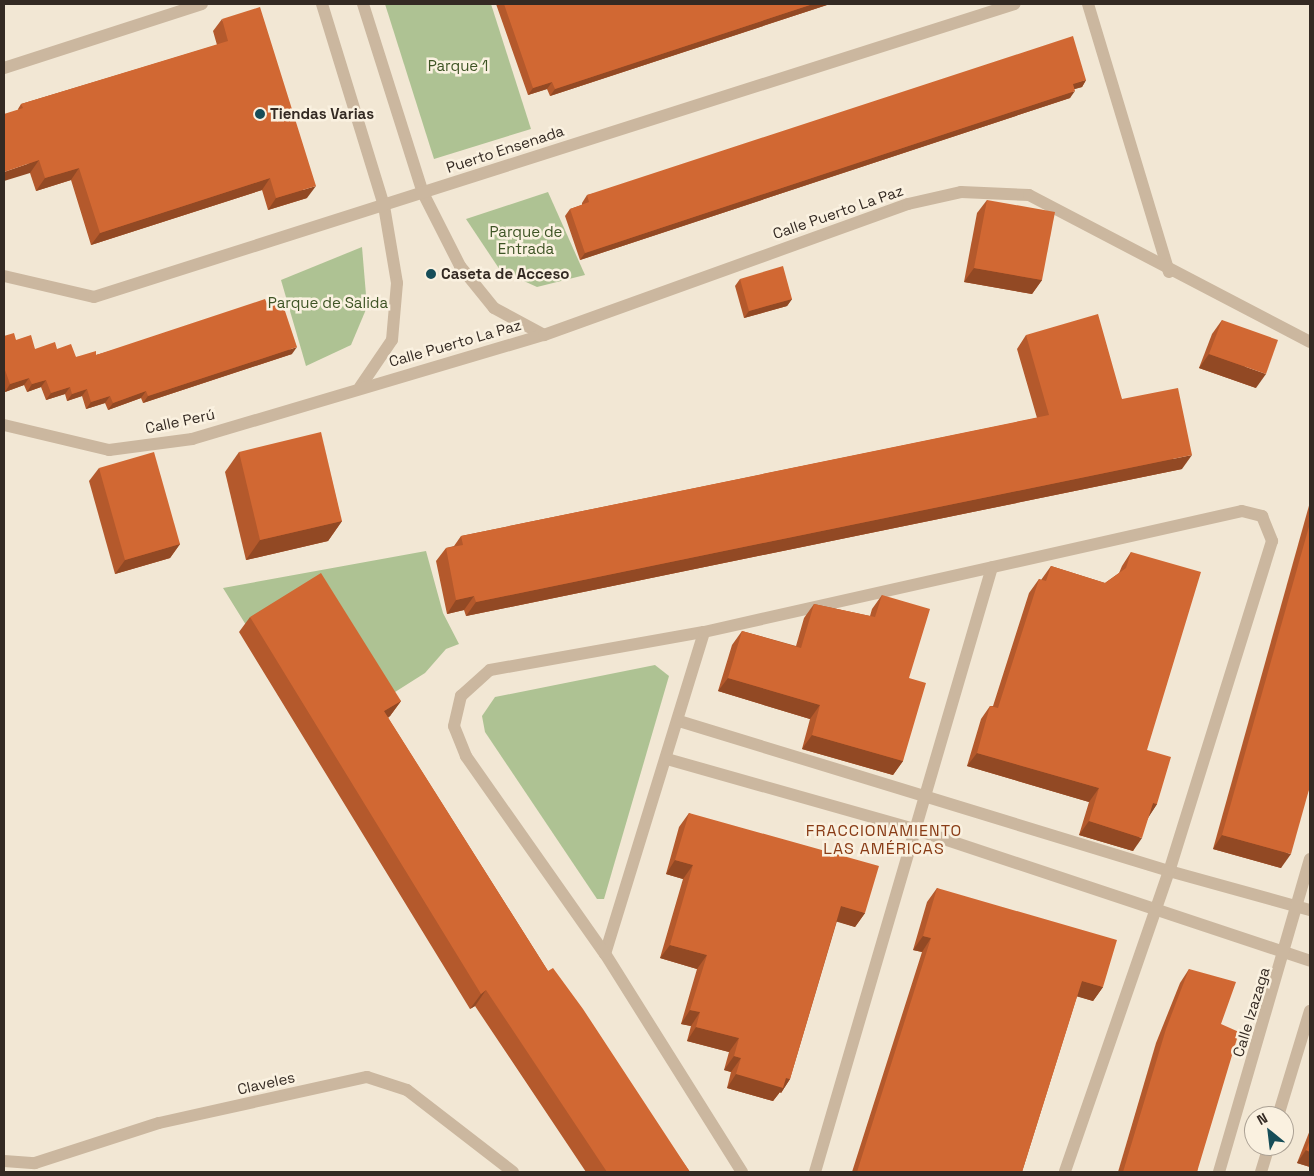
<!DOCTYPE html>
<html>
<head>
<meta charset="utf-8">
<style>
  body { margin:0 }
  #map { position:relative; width:1314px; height:1176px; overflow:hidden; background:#f2e7d4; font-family:"Space Grotesk",sans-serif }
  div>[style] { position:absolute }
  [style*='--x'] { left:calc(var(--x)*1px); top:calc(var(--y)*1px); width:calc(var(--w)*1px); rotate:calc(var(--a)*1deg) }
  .green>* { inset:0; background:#aec293 }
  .minor>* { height:12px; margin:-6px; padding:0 6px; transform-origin:6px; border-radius:6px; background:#cbb79f }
  .wall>* { inset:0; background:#b4592c }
  .shaded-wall>* { inset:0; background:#924924 }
  .building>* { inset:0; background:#d16833 }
  .dots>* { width:14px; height:14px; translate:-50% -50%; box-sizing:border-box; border:2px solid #faf1e0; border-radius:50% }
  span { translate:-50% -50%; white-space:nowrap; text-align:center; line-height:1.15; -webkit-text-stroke:5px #faf1e0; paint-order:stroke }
  .park-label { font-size:15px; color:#3e5425 }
  .poi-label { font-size:15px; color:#342a23; font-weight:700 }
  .left { translate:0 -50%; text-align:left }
  .street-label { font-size:15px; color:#342a23 }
  .neighbourhood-label { font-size:16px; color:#893c16; letter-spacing:1px }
  .frame { position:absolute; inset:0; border:5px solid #342a23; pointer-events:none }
  .north { position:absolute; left:1244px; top:1106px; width:50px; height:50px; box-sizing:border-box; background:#faf1e0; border:1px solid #aba194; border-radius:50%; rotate:331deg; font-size:14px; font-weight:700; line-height:20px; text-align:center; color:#342a23 }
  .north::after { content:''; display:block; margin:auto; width:18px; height:22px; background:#164d58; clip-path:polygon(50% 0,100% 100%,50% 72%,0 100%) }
</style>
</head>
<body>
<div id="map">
  <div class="green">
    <div style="clip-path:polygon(385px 4px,491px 4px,531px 129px,434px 159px)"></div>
    <div style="clip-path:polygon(548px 192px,585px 275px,537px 287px,500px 270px,466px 219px)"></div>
    <div style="clip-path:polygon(362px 247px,367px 307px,351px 345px,306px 366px,281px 280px)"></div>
    <div style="clip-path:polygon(426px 551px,443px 613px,459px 644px,446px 649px,425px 673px,384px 699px,246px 625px,223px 588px)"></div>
    <div style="clip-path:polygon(655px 665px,669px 676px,604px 899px,597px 899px,485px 732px,482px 716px,495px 697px)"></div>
  </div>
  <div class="minor">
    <div style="--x:322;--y:4;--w:211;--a:72.9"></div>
    <div style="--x:384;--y:206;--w:78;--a:80.4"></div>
    <div style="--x:397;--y:283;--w:57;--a:95"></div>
    <div style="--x:392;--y:340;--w:57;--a:124.2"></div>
    <div style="--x:363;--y:4;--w:198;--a:72.4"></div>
    <div style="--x:423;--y:193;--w:82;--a:63.1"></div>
    <div style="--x:460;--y:266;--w:54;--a:51"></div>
    <div style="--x:494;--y:308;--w:57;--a:28.4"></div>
    <div style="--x:1088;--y:4;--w:280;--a:73.2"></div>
    <div style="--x:4;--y:68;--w:208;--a:-17.9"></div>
    <div style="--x:4;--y:276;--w:92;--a:13.1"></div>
    <div style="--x:94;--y:297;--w:966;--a:-17.65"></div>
    <div style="--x:4;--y:425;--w:108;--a:13.4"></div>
    <div style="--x:109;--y:450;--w:84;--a:-7.5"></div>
    <div style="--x:192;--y:439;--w:367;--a:-16.5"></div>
    <div style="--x:544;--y:335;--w:387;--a:-19.8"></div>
    <div style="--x:908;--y:204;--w:54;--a:-12.8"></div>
    <div style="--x:961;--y:192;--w:68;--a:2.5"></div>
    <div style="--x:1029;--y:195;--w:317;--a:27.6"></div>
    <div style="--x:679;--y:721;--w:512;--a:17.02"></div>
    <div style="--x:1169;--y:871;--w:146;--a:15.5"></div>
    <div style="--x:667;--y:759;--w:257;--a:15.8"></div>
    <div style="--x:914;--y:829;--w:417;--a:18.4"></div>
    <div style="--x:605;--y:954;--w:337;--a:-72.9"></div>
    <div style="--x:1278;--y:1116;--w:110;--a:-73.1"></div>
    <div style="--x:4;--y:1161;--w:31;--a:4"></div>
    <div style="--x:35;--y:1163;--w:130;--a:-17.9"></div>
    <div style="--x:159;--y:1123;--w:213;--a:-12.5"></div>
    <div style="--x:367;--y:1077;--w:42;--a:18"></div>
    <div style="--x:407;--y:1090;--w:134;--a:37.7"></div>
    <div style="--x:742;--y:1172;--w:257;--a:-122.1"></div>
    <div style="--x:605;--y:954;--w:242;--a:-125.1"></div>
    <div style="--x:466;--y:756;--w:32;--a:-112"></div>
    <div style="--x:454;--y:726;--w:31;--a:-77"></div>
    <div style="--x:461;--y:696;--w:39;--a:-42"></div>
    <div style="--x:490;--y:670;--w:217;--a:-10.1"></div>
    <div style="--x:704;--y:632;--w:551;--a:-12.68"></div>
    <div style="--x:1242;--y:511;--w:21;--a:14"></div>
    <div style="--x:1262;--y:516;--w:27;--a:68"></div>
    <div style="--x:1272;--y:541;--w:346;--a:107.3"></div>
    <div style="--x:1169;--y:871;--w:318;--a:109.1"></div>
    <div style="--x:815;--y:1172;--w:630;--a:-73.69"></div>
    <div style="--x:1219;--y:1172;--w:326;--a:-73.8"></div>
    <div style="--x:1261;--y:1172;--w:27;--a:-73"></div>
  </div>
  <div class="wall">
    <div style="clip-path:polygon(496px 4px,830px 4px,550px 96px,547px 89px,528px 95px)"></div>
    <div style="clip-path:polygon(222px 19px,307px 198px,268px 210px,262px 190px,91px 245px,71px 180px,36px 191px,30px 173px,18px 109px,21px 104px,217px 45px,213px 31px)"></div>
    <div style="clip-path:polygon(1086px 80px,1082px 87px,1074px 89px,1070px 98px,580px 260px,565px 216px,570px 209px,582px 205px,582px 203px,587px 195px)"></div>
    <div style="clip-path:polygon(987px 200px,1042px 280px,1032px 294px,964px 282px,977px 213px)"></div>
    <div style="clip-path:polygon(740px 279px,792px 299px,787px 306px,744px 318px,735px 286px)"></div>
    <div style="clip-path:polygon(268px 306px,292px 354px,143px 403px,141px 398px,108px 410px,105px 403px,86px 409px,82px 396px,67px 401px,65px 394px,46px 400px,41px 387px,27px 392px,24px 385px,5px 392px,4px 387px,4px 336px,16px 340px,35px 349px,57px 349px,76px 357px,96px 355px)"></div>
    <div style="clip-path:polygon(1222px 320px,1256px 388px,1199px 368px,1212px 334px)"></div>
    <div style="clip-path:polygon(1026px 335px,1122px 399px,1182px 469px,466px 616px,464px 610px,447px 614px,436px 561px,446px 548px,454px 546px,461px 536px,1037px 418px,1017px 349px)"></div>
    <div style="clip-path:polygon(239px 452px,342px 521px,328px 541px,246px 560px,225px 472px)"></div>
    <div style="clip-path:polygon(99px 468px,180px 544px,170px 558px,115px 574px,89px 481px)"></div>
    <div style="clip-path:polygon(1310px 502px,1310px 786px,1281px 868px,1213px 849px)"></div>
    <div style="clip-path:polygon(1131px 552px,1147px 750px,1157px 804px,1149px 816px,1133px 851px,1079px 835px,1089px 802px,967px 766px,981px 719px,990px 706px,993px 706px,1029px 593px,1039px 579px,1041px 580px,1051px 566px,1105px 583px,1119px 573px,1122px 566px)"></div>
    <div style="clip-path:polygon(882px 595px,909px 678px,903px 761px,893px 775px,802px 749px,810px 719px,718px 691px,732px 645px,742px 631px,796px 646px,804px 618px,814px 604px,870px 616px,872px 609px)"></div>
    <div style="clip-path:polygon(250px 617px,401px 701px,390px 716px,388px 718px,548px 971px,690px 1172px,586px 1172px,475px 1006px,470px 1009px,239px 632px)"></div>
    <div style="clip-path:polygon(689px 813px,865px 913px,855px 927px,837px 921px,790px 1079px,781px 1093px,780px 1092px,773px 1101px,727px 1088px,731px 1072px,724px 1070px,729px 1052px,687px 1041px,691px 1026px,681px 1024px,697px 969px,660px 958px,683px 879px,666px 874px,679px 827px)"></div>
    <div style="clip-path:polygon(937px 888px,1103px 987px,1093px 1001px,1077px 996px,1022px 1172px,852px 1172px,922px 952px,913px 950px,927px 902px)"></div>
    <div style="clip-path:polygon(1189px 969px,1221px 1024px,1197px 1172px,1118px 1172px,1156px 1043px,1180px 983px)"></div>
    <div style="clip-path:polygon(1310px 1130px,1310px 1167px,1297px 1163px)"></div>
  </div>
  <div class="shaded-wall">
    <div style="clip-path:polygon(813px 4px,830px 4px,550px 96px,555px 89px)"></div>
    <div style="clip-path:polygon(1086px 80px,1082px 87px,1068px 91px,1073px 84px)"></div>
    <div style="clip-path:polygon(552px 82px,547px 89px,528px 95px,533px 88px)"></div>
    <div style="clip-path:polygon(1075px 91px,1070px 98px,580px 260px,585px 253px)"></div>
    <div style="clip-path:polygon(39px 160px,30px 173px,4px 181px,4px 172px)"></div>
    <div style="clip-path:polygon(79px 168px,71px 180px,36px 191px,45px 178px)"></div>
    <div style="clip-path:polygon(270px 178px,262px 190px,91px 245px,100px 233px)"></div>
    <div style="clip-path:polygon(316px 186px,307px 198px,268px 210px,276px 198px)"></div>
    <div style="clip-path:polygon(974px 268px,1042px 280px,1032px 294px,964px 282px)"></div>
    <div style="clip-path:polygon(792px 299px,787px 306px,744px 318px,749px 311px)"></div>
    <div style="clip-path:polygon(297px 347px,292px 354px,143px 403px,148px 396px)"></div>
    <div style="clip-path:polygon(1209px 354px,1266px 374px,1256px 388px,1199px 368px)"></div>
    <div style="clip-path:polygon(29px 378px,24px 385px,5px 392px,10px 384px)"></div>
    <div style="clip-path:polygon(46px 380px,41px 387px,27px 392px,32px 384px)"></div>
    <div style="clip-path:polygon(70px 387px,65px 394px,46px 400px,51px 393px)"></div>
    <div style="clip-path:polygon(87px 389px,82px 396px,67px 401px,72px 394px)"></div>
    <div style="clip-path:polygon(146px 391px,141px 398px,108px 410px,113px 403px)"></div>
    <div style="clip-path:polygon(110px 396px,105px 403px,86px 409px,91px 402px)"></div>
    <div style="clip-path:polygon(1192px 455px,1182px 469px,466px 616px,476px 602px)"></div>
    <div style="clip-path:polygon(342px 521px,328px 541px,246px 560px,260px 540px)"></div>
    <div style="clip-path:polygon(180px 544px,170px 558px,115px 574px,125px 560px)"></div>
    <div style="clip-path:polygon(474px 596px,464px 610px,447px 614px,456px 600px)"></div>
    <div style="clip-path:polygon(728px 678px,820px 705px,810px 719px,718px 691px)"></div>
    <div style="clip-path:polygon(401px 701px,390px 716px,373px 727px,384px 711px)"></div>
    <div style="clip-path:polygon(812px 735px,903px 761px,893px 775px,802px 749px)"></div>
    <div style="clip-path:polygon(977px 753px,1099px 788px,1089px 802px,967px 766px)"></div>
    <div style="clip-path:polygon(1153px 803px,1157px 804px,1148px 818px)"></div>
    <div style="clip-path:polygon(1089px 821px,1142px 838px,1133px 851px,1079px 835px)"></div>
    <div style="clip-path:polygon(1222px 835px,1291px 854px,1281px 868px,1213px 849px)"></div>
    <div style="clip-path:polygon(675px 860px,693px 865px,683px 879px,666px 874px)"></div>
    <div style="clip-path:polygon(841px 906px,865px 913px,855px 927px,831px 920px)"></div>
    <div style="clip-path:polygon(923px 936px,931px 938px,922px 952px,913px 950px)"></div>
    <div style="clip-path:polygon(670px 945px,707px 955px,697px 969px,660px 958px)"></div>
    <div style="clip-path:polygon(1082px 981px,1103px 987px,1093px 1001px,1072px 995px)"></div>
    <div style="clip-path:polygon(486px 990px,475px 1006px,470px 1009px,481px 994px)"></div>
    <div style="clip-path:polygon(690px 1010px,700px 1012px,691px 1026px,681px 1024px)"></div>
    <div style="clip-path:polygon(696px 1027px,739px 1038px,729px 1052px,687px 1041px)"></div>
    <div style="clip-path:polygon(734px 1056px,741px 1058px,731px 1072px,724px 1070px)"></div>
    <div style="clip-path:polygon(736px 1074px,786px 1078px,790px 1079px,781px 1093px,780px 1092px,773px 1101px,727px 1088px)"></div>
    <div style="clip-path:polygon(1306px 1150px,1310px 1152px,1310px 1167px,1297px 1163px)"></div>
  </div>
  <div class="building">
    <div style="clip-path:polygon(504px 4px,813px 4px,555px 89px,552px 82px,533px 88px)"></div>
    <div style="clip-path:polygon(260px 7px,316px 186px,276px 198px,270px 178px,100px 233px,79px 168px,45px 178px,39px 160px,4px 172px,4px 114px,23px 108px,21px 104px,228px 41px,222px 19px)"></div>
    <div style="clip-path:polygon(1073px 36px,1086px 80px,1073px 84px,1075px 91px,585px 253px,570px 209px,589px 202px,587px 195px)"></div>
    <div style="clip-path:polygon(987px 200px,1055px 212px,1042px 280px,974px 268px)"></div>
    <div style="clip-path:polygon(783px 266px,792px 299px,749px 311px,740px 279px)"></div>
    <div style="clip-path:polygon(265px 299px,268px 306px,282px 302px,297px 347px,148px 396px,146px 391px,113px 403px,110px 396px,91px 402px,87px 389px,72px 394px,70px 387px,51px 393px,46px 380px,32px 384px,29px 378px,10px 384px,5px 370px,4px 371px,4px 336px,14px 333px,16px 340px,31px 335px,35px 349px,55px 342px,57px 349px,71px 344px,76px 357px,96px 351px,96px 355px)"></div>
    <div style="clip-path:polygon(1098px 314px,1122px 399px,1178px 388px,1192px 455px,476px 602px,474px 596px,456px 600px,446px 548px,463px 545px,461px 536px,1049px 415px,1026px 335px)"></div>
    <div style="clip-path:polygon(1222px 320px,1278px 340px,1266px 374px,1209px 354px)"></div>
    <div style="clip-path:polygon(321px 432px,342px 521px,260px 540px,239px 452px)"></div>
    <div style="clip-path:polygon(154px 452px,180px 544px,125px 560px,99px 468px)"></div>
    <div style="clip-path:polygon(1310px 523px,1310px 786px,1291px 854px,1222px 835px)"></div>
    <div style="clip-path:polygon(1131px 552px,1201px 572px,1147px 750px,1171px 757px,1157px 804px,1153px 803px,1142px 838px,1089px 821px,1099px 788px,977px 753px,990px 706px,998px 708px,1039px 579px,1046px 581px,1051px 566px,1105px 583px,1126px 568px)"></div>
    <div style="clip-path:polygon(321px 573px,401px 701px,384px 711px,548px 971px,553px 968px,583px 1009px,690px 1172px,607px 1172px,486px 990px,481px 994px,250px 617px)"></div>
    <div style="clip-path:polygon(882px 595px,930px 609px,909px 678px,926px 683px,903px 761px,812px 735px,820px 705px,728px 678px,742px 631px,801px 648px,814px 604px,875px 617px)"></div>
    <div style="clip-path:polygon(689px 813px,879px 866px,865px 913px,841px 906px,790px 1079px,786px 1078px,783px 1088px,736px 1074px,741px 1058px,734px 1056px,739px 1038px,696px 1027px,700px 1012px,690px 1010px,707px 955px,670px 945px,693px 865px,675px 860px)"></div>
    <div style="clip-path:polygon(937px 888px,1117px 940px,1103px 987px,1082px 981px,1022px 1172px,857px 1172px,931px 938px,923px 936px)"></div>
    <div style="clip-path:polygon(1189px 969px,1236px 982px,1221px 1024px,1239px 1032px,1197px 1172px,1123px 1172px,1166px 1029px)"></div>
    <div style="clip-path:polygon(1310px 1140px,1310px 1152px,1306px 1150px)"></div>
  </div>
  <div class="dots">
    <div style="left:260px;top:114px;background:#164d58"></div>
    <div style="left:431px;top:274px;background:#164d58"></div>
  </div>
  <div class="park-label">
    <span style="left:458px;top:66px">Parque 1</span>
    <span style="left:526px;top:240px">Parque de<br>Entrada</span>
    <span style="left:328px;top:303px">Parque de Salida</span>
  </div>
  <div class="poi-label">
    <span class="left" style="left:270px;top:114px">Tiendas Varias</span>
    <span class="left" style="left:441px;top:274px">Caseta de Acceso</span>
  </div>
  <div class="street-label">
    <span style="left:505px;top:149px;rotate:-18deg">Puerto Ensenada</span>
    <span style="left:838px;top:212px;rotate:-19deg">Calle Puerto La Paz</span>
    <span style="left:455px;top:343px;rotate:-16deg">Calle Puerto La Paz</span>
    <span style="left:180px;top:421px;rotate:-12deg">Calle Perú</span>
    <span style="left:1251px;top:1012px;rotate:-73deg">Calle Izazaga</span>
    <span style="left:266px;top:1083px;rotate:-13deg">Claveles</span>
  </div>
  <div class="neighbourhood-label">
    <span style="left:884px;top:840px">FRACCIONAMIENTO<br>LAS AMÉRICAS</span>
  </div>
  <div class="frame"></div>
  <div class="north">N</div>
</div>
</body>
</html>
